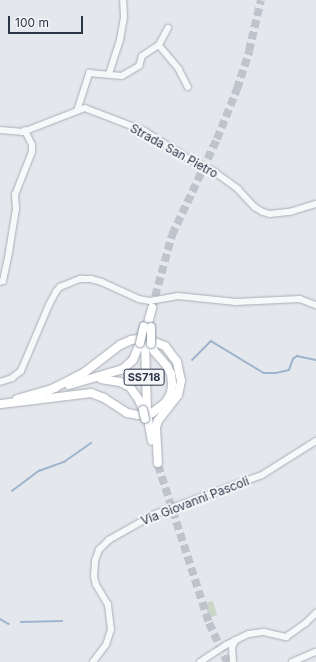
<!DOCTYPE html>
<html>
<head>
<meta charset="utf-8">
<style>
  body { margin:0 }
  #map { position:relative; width:316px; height:662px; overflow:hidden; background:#e4e7ec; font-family:Inter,sans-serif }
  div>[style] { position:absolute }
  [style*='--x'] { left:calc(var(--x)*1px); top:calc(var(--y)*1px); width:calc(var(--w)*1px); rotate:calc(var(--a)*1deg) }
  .green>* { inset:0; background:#c9d6c5 }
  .stream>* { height:1.5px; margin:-0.75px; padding:0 0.75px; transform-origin:0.75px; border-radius:0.75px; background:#9fb4cc }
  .highway-tunnel>* { height:8px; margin-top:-4px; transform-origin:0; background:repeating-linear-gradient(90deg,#bfc3cb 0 8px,transparent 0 12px) }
  .roads { filter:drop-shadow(0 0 1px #a9aeb7) drop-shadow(0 0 1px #a9aeb7) }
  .minor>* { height:5.5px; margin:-2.75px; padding:0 2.75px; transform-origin:2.75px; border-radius:2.75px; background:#f7f8fa }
  .highway>* { height:8px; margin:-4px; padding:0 4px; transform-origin:4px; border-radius:4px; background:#fff }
  .bridges { filter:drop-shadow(0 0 1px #8b94a3) drop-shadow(0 0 1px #8b94a3) }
  .highway-bridge>* { height:8px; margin:-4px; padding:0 4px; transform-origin:4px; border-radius:4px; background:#fff }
  span { translate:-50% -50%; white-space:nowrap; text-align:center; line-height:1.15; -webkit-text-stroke:4px #f4f6f9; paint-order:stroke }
  .shield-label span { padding:1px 3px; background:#f4f6f9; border:1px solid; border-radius:3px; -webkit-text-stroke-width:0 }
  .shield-label { font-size:11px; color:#2b3445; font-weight:700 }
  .street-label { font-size:12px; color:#2b3445 }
  .scale { position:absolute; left:8px; top:16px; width:75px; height:18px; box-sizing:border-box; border:2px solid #2b3445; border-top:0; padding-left:5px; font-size:12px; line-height:14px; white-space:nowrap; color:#2b3445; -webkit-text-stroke:3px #f4f6f9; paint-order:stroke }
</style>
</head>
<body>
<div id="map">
  <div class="green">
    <div style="clip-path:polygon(213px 601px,217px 615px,209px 618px,205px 603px)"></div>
  </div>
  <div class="stream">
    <div style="--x:192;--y:360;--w:27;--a:-45"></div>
    <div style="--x:211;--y:341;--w:62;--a:31.1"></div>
    <div style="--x:264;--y:373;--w:12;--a:0"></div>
    <div style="--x:276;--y:373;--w:13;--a:-13"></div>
    <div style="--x:289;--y:370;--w:12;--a:-70"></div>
    <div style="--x:293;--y:359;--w:5;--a:-37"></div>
    <div style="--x:297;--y:356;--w:19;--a:12"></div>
    <div style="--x:12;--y:491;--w:34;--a:-37"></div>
    <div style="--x:39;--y:471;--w:27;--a:-20"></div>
    <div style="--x:64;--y:462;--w:33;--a:-35"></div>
    <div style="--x:0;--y:619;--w:10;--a:29"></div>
    <div style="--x:21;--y:622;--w:41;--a:-1.4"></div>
  </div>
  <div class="highway-tunnel">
    <div style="--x:152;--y:308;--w:76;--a:-74.7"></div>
    <div style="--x:172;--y:235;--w:106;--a:-64.9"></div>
    <div style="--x:217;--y:139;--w:54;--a:-68.2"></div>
    <div style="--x:237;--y:89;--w:40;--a:-72"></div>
    <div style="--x:249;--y:51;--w:52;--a:-76.8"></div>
    <div style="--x:158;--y:465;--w:166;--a:72.1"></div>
    <div style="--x:209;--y:623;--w:43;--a:65.2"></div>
  </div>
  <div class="roads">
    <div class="minor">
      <div style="--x:159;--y:45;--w:31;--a:50"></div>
      <div style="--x:179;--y:69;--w:20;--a:63"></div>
      <div style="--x:109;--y:74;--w:36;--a:-72"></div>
      <div style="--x:120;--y:40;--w:23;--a:-80"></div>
      <div style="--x:124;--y:17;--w:17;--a:-93"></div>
      <div style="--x:77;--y:111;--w:40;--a:-72"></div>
      <div style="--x:89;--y:73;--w:33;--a:5"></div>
      <div style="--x:122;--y:76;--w:8;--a:-30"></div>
      <div style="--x:129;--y:72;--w:12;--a:-31"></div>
      <div style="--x:139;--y:66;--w:10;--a:-73"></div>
      <div style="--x:142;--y:56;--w:20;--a:-33"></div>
      <div style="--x:159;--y:45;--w:19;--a:-62"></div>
      <div style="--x:0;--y:130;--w:23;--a:5"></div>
      <div style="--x:23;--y:132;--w:66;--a:-21.2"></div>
      <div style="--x:85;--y:108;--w:64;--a:21"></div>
      <div style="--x:145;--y:131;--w:49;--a:32.4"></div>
      <div style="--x:186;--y:157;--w:33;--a:27"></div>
      <div style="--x:215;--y:172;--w:29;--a:36"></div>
      <div style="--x:238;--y:189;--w:25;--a:47"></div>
      <div style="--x:255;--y:207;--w:9;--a:32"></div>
      <div style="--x:263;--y:212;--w:7;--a:16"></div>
      <div style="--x:270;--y:214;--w:20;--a:-6"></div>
      <div style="--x:290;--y:212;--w:27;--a:-17"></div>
      <div style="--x:0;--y:282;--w:3;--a:-18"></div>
      <div style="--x:3;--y:281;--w:30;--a:-78"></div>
      <div style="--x:9;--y:252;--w:44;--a:-80.8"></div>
      <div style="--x:16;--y:209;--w:14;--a:-94"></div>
      <div style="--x:15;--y:195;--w:46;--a:-68.4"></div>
      <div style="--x:32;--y:152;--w:7;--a:-90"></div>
      <div style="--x:32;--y:145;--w:16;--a:-117"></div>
      <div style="--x:0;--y:382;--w:13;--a:-18"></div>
      <div style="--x:12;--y:378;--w:11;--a:-38"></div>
      <div style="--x:21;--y:371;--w:72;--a:-67"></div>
      <div style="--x:49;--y:305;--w:15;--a:-62"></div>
      <div style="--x:56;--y:292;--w:6;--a:-51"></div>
      <div style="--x:60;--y:287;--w:22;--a:-22"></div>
      <div style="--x:80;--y:279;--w:11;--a:0"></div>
      <div style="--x:91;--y:279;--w:11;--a:15"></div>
      <div style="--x:102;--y:282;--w:41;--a:24.7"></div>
      <div style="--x:139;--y:299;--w:11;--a:10"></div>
      <div style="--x:150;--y:301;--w:28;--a:-10"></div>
      <div style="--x:178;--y:296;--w:58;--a:5.9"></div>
      <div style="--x:236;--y:302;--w:64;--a:-2.7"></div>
      <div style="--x:300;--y:299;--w:17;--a:21"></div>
      <div style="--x:93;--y:662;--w:21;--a:-53"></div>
      <div style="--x:106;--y:645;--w:16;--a:-72"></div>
      <div style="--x:111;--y:630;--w:25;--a:-97"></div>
      <div style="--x:108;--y:605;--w:23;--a:-121"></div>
      <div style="--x:96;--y:585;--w:8;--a:-104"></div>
      <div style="--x:94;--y:577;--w:16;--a:-86"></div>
      <div style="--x:95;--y:561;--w:12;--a:-70"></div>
      <div style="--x:99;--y:550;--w:14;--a:-45"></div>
      <div style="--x:109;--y:540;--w:53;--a:-29.5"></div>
      <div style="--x:155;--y:514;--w:114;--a:-20"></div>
      <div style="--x:262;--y:475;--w:64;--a:-32.2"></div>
      <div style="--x:200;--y:662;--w:31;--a:-33"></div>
      <div style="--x:226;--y:645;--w:25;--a:-26"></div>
      <div style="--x:249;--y:634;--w:15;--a:-8"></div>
      <div style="--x:264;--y:632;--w:23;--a:13"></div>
      <div style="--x:286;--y:637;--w:24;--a:-35"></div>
      <div style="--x:306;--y:623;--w:14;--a:-45"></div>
      <div style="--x:233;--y:662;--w:14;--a:-94"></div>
      <div style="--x:232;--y:648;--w:8;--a:-67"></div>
      <div style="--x:292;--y:662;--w:26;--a:-23"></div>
    </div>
    <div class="highway">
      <div style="--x:147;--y:327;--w:20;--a:-75"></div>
      <div style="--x:145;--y:343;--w:67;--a:88.3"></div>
      <div style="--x:101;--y:379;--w:19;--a:9"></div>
      <div style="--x:120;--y:382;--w:11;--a:27"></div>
      <div style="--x:130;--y:387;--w:16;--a:55"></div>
      <div style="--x:139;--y:400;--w:11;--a:68"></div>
      <div style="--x:69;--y:385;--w:56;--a:-16.5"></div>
      <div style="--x:123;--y:369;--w:13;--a:-42"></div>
      <div style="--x:133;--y:360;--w:18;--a:-68"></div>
      <div style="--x:50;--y:390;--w:39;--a:-27"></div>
      <div style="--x:85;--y:372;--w:44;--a:-37.6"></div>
      <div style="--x:120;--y:345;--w:12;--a:-24"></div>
      <div style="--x:131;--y:340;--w:13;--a:-9"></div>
      <div style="--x:144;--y:338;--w:22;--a:21"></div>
      <div style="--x:165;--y:346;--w:20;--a:53"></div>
      <div style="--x:177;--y:362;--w:19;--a:78"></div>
      <div style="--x:181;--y:381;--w:14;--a:102"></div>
      <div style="--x:178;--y:395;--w:33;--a:128"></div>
      <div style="--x:158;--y:421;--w:6;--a:108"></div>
      <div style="--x:156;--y:427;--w:36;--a:87"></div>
      <div style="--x:17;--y:399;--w:40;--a:-16"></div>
      <div style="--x:1;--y:404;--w:91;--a:-7"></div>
      <div style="--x:91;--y:393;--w:14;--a:21"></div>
      <div style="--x:104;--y:398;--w:27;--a:33"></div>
      <div style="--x:127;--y:413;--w:11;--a:10"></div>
      <div style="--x:138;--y:415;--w:14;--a:-8"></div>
      <div style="--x:152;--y:413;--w:18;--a:-38"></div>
      <div style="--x:166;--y:402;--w:10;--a:-61"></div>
      <div style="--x:171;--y:393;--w:10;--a:-84"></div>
      <div style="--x:172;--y:383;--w:9;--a:-96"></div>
      <div style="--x:171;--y:374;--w:9;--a:-117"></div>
      <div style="--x:167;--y:366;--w:20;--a:-131"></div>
      <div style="--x:154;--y:351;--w:8;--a:-113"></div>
      <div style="--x:148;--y:419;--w:22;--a:80"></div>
    </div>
  </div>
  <div class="bridges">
    <div class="highway-bridge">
      <div style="--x:151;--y:327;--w:17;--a:90"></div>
      <div style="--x:140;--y:343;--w:17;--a:-77"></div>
      <div style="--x:143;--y:410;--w:9;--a:77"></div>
    </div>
  </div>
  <div class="shield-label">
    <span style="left:144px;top:377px">SS718</span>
  </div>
  <div class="street-label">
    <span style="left:174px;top:151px;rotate:29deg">Strada San Pietro</span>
    <span style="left:195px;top:501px;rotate:-21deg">Via Giovanni Pascoli</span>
  </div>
  <div class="scale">100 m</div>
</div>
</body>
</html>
